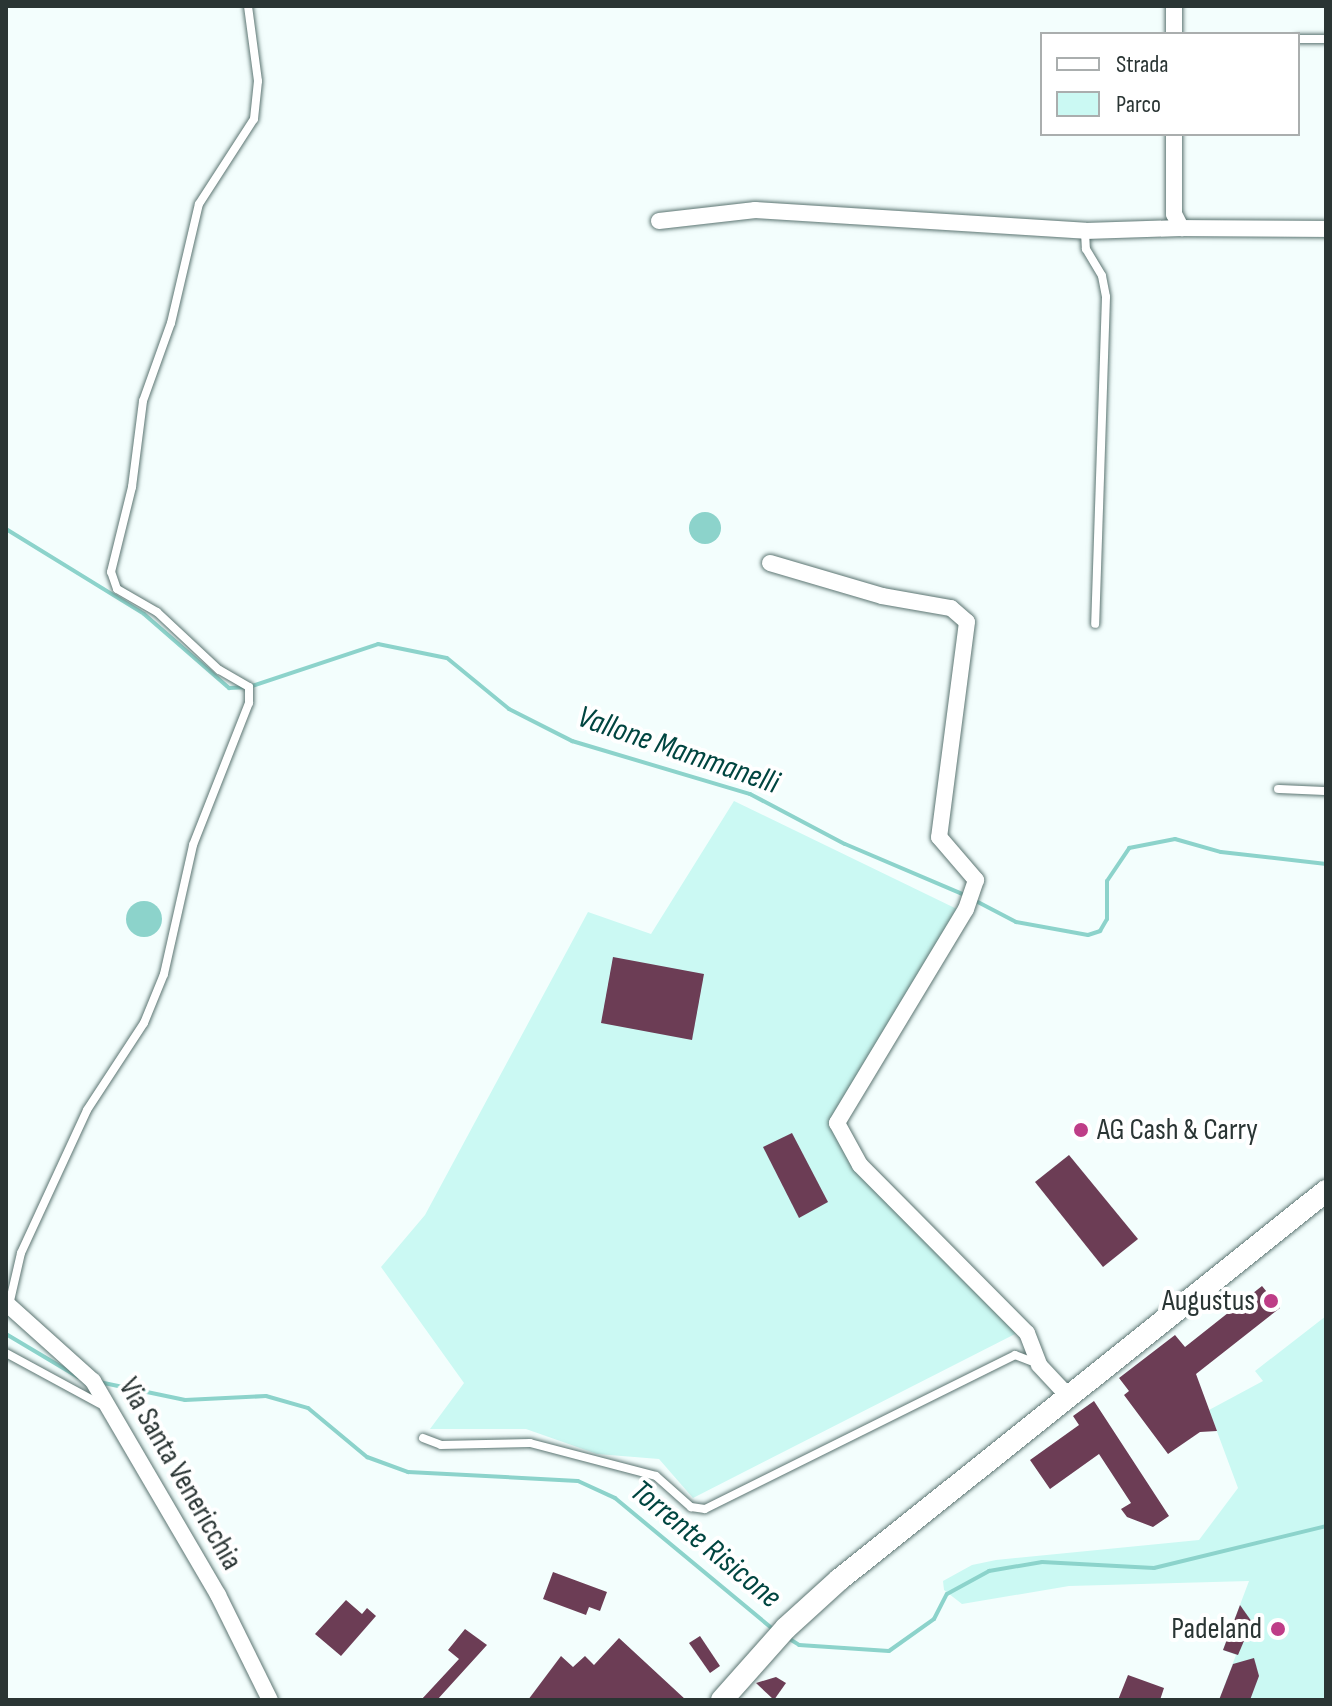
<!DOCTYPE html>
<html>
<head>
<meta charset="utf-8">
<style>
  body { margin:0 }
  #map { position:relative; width:1332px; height:1706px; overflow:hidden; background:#f3fefd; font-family:"Sofia Sans Condensed",sans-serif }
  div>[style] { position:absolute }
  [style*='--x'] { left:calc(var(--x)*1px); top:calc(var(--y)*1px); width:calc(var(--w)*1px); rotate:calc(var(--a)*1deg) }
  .green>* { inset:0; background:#cbf9f3 }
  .water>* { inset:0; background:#8cd3cb }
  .round { border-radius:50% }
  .stream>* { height:4px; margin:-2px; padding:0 2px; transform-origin:2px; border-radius:2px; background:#8cd3cb }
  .building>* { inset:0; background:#6c3d55 }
  .roads { filter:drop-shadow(0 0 2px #5c7572) drop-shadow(0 0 2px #5c7572) }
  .lane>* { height:8px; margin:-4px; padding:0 4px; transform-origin:4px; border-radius:4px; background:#fff }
  .street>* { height:16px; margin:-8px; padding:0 8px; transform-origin:8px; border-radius:8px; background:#fff }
  .secondary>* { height:22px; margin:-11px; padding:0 11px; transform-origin:11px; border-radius:11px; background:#fff }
  .dots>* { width:22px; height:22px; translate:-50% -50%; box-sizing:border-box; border:4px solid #fff; border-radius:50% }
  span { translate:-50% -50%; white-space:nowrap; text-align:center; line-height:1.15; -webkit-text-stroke:8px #fff; paint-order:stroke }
  .poi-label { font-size:30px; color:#2a3534 }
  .left { translate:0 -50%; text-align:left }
  .right { translate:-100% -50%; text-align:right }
  .street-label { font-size:30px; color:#2a3534 }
  .water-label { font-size:32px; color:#004540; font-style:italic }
  .frame { position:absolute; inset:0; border:8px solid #2a3534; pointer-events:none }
  .legend { position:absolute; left:1040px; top:32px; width:260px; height:104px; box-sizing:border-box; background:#fff; border:2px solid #aaaeae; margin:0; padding:10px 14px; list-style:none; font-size:24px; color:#2a3534 }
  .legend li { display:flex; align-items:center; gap:16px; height:40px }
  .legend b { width:40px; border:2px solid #aaaeae }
</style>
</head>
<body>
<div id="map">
  <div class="green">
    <div style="clip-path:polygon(734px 801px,961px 911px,829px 1126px,859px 1170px,1021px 1331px,693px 1498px,659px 1459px,597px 1454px,526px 1429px,430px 1429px,464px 1383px,381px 1267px,425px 1215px,588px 912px,651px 934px)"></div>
    <div style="clip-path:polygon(1326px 1316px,1326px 1700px,1219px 1700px,1236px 1655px,1223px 1650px,1249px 1581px,1069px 1586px,962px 1604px,944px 1590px,943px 1581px,972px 1565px,996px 1560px,1199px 1540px,1238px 1488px,1209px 1410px,1263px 1381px,1255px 1371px)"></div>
  </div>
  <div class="water">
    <div class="round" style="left:689px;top:512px;width:32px;height:32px"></div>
    <div class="round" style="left:126px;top:901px;width:36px;height:36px"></div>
  </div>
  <div class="stream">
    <div style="--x:6;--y:529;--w:162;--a:31.6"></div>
    <div style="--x:144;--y:614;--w:113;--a:41"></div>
    <div style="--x:229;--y:688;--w:20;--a:-3"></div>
    <div style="--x:249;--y:687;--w:136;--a:-18.4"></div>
    <div style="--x:378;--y:644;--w:70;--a:11.5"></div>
    <div style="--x:447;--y:658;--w:80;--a:39.4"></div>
    <div style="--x:509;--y:709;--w:71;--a:26.9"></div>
    <div style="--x:572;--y:741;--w:186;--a:16.6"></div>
    <div style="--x:750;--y:794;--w:107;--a:27.8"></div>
    <div style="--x:845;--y:844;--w:133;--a:23.1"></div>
    <div style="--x:974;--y:900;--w:47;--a:27.6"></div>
    <div style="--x:1016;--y:922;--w:73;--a:10.2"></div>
    <div style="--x:1088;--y:935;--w:13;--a:-18"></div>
    <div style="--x:1100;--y:931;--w:14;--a:-60"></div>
    <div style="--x:1107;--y:919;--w:38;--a:-90"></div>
    <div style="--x:1107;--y:881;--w:40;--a:-56"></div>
    <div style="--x:1129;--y:848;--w:47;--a:-11.1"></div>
    <div style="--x:1175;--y:839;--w:48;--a:15.8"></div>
    <div style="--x:1221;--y:852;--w:106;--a:6.5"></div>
    <div style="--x:6;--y:1334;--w:84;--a:30.8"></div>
    <div style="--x:99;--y:1382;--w:88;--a:11.8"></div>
    <div style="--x:185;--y:1400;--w:81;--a:-2.8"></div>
    <div style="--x:266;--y:1396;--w:44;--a:15.9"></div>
    <div style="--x:308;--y:1408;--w:77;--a:39.7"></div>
    <div style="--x:367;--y:1457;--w:44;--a:20.1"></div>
    <div style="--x:408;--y:1472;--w:170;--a:3"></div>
    <div style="--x:578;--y:1481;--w:41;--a:24.7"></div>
    <div style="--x:615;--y:1498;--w:207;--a:39.7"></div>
    <div style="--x:788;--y:1638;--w:13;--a:32"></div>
    <div style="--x:799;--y:1645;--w:90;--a:3.8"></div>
    <div style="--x:889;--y:1651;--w:55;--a:-35.4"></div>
    <div style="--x:934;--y:1619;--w:28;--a:-63"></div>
    <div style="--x:947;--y:1594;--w:48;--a:-28.7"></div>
    <div style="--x:989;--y:1571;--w:54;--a:-9.6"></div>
    <div style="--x:1042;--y:1562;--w:112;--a:3.1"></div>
    <div style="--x:1154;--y:1568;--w:177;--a:-13.7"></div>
  </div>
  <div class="building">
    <div style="clip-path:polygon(613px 957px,704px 974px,692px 1040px,601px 1023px)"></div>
    <div style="clip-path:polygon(792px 1133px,828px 1202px,799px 1218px,763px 1147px)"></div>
    <div style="clip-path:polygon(1069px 1155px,1138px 1239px,1103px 1267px,1035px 1182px)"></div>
    <div style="clip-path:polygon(1262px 1286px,1280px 1308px,1196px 1374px,1217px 1431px,1200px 1432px,1168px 1454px,1124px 1395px,1129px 1391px,1119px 1378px,1175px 1335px,1185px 1347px)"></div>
    <div style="clip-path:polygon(1094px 1401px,1169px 1516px,1153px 1527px,1127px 1517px,1121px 1509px,1131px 1503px,1099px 1454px,1050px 1489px,1030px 1460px,1079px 1425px,1073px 1416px)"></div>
    <div style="clip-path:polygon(553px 1572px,607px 1592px,600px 1611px,589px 1607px,586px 1615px,543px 1599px)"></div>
    <div style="clip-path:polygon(346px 1600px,362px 1614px,367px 1608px,376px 1616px,341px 1656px,315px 1634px)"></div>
    <div style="clip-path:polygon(1240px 1605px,1252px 1622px,1238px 1655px,1223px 1650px)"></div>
    <div style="clip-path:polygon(465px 1629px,487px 1645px,437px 1700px,421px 1700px,459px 1659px,448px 1650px)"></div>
    <div style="clip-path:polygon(700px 1636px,720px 1666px,710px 1673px,689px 1643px)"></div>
    <div style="clip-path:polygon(619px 1638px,686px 1700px,528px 1700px,561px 1656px,573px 1667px,585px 1656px,594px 1665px)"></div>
    <div style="clip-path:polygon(1254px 1658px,1259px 1676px,1250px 1700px,1219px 1700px,1233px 1664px)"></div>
    <div style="clip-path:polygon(1128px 1675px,1164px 1688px,1160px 1700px,1118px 1700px)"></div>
    <div style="clip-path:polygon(776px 1677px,786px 1683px,774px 1700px,756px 1683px)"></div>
  </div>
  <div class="roads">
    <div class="lane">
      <div style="--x:1298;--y:39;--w:28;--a:0"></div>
      <div style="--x:1085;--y:232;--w:17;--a:87"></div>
      <div style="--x:1086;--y:249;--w:31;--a:59"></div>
      <div style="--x:1102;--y:276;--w:21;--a:79"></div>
      <div style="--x:1106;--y:297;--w:327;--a:91.9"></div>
      <div style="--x:1278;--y:789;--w:48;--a:2.4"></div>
      <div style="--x:9;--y:1305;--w:53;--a:-77"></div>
      <div style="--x:21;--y:1253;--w:157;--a:-65.2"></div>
      <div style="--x:87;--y:1110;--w:104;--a:-56.8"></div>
      <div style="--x:144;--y:1023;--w:53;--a:-67.8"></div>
      <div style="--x:164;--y:974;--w:132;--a:-77.3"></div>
      <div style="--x:193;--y:845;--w:153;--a:-68.5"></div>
      <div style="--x:249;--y:703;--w:16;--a:-90"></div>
      <div style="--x:249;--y:687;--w:34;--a:-150"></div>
      <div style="--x:219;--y:670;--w:85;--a:-136.9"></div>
      <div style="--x:157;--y:612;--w:46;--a:-150.1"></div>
      <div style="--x:117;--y:589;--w:18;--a:-109"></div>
      <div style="--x:111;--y:572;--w:88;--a:-76.1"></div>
      <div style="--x:132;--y:487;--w:87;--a:-82.7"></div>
      <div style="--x:143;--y:401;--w:83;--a:-70.3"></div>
      <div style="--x:171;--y:323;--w:122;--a:-76.8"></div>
      <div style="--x:199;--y:204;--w:101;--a:-57.1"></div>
      <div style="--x:254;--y:119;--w:38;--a:-84"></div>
      <div style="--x:258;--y:81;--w:76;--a:-97.6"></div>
      <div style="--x:6;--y:1353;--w:107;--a:28.5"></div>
      <div style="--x:423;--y:1438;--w:19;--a:21"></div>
      <div style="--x:441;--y:1445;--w:89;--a:-1.3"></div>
      <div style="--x:530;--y:1443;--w:130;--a:14.7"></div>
      <div style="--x:656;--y:1476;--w:47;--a:41.5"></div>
      <div style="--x:691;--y:1507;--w:14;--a:8"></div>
      <div style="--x:705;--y:1509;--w:346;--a:-26.4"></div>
      <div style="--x:1015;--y:1355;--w:25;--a:21"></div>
    </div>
    <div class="street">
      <div style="--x:1174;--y:34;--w:28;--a:-90"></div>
      <div style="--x:1174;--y:134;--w:80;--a:90"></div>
      <div style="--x:1174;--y:214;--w:16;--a:63"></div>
      <div style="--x:1181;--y:228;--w:145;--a:0.4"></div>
      <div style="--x:659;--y:221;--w:97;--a:-6.5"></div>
      <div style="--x:755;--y:210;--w:331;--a:3.6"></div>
      <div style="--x:1085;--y:231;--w:96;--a:-1.8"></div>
      <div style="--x:770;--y:563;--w:117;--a:16.4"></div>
      <div style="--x:882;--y:596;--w:70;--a:9.9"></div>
      <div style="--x:951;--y:608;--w:21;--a:41"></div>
      <div style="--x:967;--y:622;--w:217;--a:97.4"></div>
      <div style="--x:939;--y:837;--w:57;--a:49.3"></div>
      <div style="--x:976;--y:880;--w:31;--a:109"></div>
      <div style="--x:966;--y:909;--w:250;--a:121.1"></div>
      <div style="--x:837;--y:1123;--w:48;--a:61.3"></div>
      <div style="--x:860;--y:1165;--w:237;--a:45.2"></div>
      <div style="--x:1027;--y:1333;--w:34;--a:69"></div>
      <div style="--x:1039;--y:1365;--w:42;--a:46.9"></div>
      <div style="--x:6;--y:1303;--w:117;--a:41.9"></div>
      <div style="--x:93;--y:1381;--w:248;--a:59.7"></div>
      <div style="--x:218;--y:1595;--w:117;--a:63.7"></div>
    </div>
    <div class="secondary">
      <div style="--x:722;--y:1700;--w:96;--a:-48.4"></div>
      <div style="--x:786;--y:1628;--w:73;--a:-42.2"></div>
      <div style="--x:840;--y:1579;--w:622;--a:-38.6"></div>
    </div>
  </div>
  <div class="dots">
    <div style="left:1081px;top:1130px;background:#be3d87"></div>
    <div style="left:1271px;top:1301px;background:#be3d87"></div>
    <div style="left:1278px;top:1629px;background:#be3d87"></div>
  </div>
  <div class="poi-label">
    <span class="left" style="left:1097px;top:1130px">AG Cash &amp; Carry</span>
    <span class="right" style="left:1255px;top:1301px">Augustus</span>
    <span class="right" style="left:1262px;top:1629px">Padeland</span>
  </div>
  <div class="street-label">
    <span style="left:180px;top:1474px;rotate:60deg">Via Santa Venericchia</span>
  </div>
  <div class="water-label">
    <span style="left:678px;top:751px;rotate:19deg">Vallone Mammanelli</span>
    <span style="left:705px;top:1545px;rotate:39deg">Torrente Risicone</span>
  </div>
  <div class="frame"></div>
  <ul class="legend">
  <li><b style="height:10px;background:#fff"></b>Strada</li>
  <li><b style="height:22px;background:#cbf9f3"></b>Parco</li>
  </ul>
</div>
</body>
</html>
